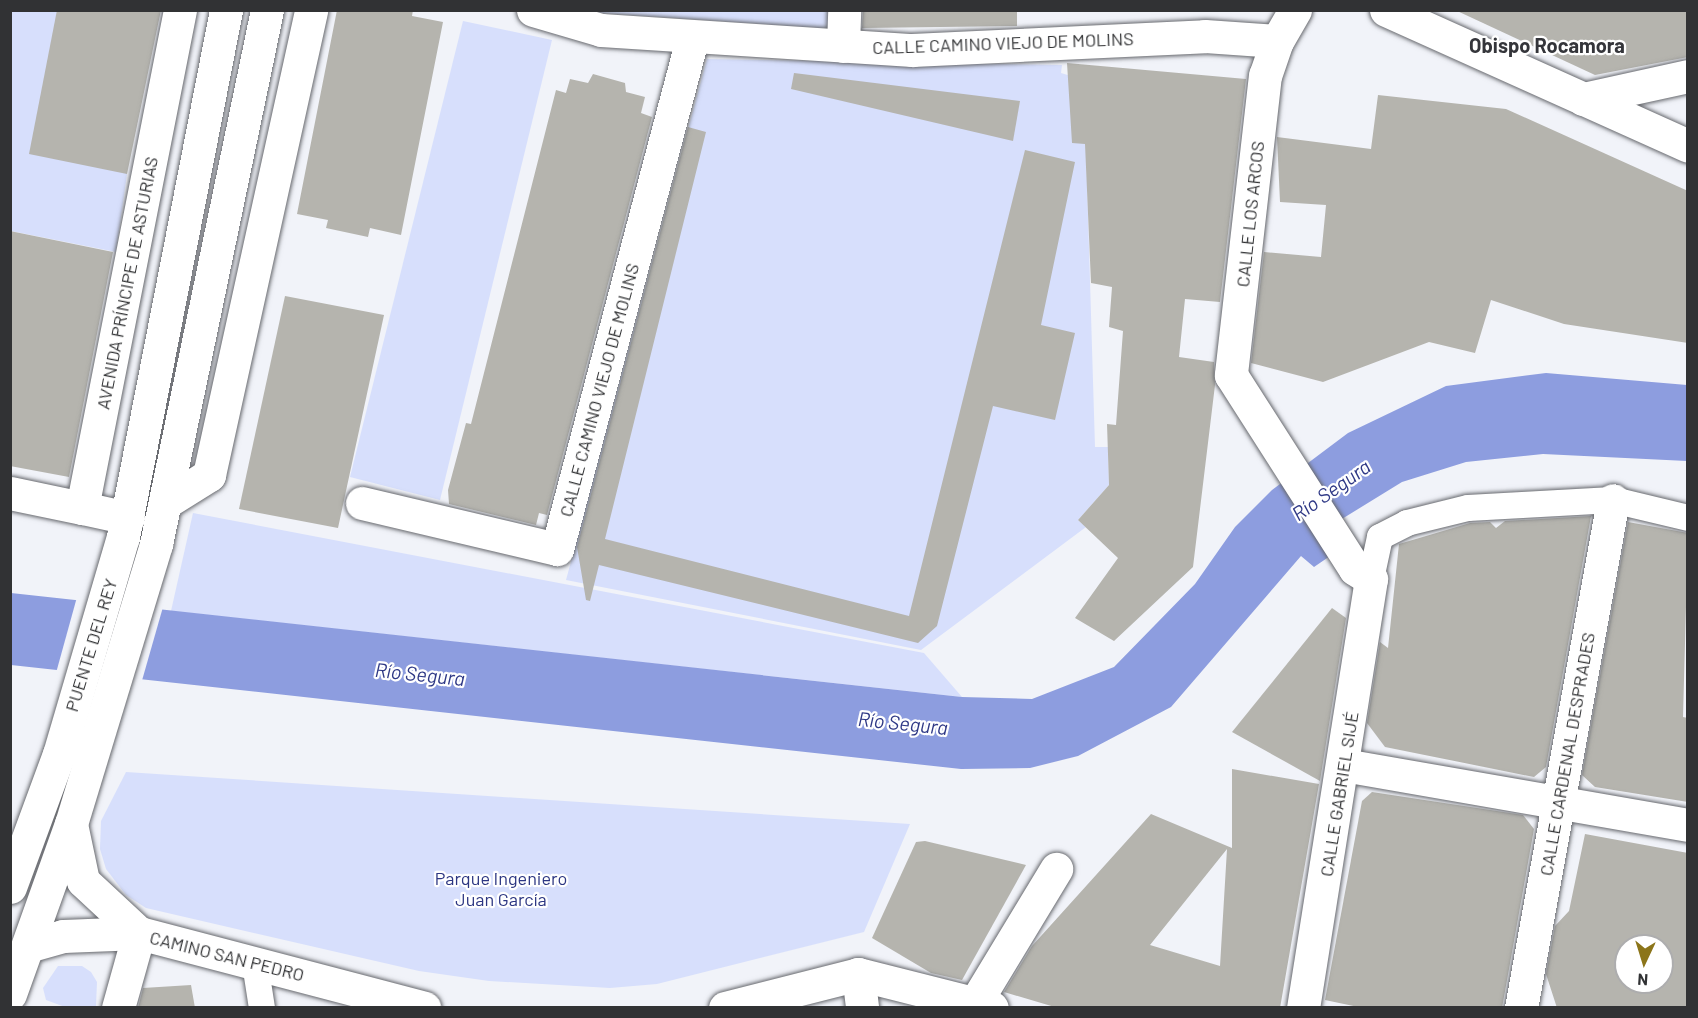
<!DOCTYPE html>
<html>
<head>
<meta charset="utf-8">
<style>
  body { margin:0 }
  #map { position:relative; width:1698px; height:1018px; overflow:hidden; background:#f1f3f9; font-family:Barlow,sans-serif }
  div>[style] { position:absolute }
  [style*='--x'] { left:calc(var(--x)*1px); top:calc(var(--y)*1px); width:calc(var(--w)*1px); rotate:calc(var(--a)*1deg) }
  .green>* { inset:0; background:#d7dffc }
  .water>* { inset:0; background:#8d9ddf }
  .pier>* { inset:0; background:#f1f3f9 }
  .building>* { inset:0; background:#b5b4ae }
  .roads { filter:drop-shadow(0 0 2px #67696e) drop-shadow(0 0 2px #67696e) }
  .pedestrian>* { height:26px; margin:-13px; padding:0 13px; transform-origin:13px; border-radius:13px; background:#fff }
  .minor>* { height:33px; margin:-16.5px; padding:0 16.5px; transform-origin:16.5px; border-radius:16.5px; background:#fff }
  .tertiary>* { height:33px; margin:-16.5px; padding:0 16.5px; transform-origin:16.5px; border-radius:16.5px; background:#fff }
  span { translate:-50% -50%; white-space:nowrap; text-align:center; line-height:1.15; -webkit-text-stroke:4.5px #fff; paint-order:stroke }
  .street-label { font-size:18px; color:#313234 }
  .park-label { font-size:18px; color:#2c3682 }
  .neighbourhood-label { font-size:20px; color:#34353a; font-weight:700 }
  .water-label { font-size:20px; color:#2f3986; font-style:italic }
  .frame { position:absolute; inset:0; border:12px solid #313234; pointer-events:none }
  .north { position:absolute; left:1614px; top:934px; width:60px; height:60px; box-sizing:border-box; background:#fff; border:2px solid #adadae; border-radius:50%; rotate:184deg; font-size:16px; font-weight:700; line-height:24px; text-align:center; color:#313234 }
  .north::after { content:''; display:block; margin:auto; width:21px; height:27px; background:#8c751a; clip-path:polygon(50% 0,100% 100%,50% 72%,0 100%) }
</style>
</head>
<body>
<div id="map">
  <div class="green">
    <div style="clip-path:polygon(830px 10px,831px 29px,572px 11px)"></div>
    <div style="clip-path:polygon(10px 11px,57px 11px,127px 174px,116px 252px,11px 231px)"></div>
    <div style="clip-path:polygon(463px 21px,552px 40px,440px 500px,350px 477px)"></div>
    <div style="clip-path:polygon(707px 59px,1062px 65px,1061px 73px,1071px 76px,1085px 115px,1095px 447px,1108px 447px,1109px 485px,1078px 520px,1086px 527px,921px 650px,566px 580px)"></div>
    <div style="clip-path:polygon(193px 513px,924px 653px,962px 697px,171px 611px)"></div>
    <div style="clip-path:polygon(126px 772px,910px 824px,864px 932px,657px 984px,610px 988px,489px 981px,419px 971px,146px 908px,126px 895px,106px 869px,100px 849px,101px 821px)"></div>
    <div style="clip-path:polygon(58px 966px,82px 966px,91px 972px,97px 982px,96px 1006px,65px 1007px,46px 1000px,43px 988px)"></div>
  </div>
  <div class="water">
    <div style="clip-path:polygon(1546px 373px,1687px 385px,1687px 461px,1543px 454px,1466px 462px,1402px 482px,1324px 530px,1333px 554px,1314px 567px,1301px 556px,1171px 707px,1078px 756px,1030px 768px,961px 769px,11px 665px,11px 593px,962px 697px,1032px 699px,1114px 667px,1195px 584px,1235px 527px,1272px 490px,1348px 433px,1446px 386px)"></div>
  </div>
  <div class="pier">
    <div style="clip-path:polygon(77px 597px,163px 607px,141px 684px,56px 673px)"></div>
  </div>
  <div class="building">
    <div style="clip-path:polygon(57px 10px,161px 10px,127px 174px,29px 154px)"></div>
    <div style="clip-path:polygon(337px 10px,413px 10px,412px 16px,443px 22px,401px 235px,370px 228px,368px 237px,326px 228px,328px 220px,297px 214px)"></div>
    <div style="clip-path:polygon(863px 10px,1017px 10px,1017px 26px,862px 28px)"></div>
    <div style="clip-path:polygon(1455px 10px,1688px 10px,1688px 57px,1595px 75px)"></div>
    <div style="clip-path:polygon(1067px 63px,1246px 79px,1220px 302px,1185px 299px,1179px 357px,1214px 362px,1215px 385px,1193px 567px,1114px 641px,1075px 618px,1118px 558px,1078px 520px,1109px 485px,1107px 424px,1116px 425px,1123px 331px,1109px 327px,1112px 287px,1091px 283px,1085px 144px,1072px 143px)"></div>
    <div style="clip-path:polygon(794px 73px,1020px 101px,1013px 141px,791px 89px)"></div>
    <div style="clip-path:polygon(593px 74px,625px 83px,626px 92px,645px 97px,641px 113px,652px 117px,547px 515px,539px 513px,536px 525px,449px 504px,448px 490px,466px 423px,471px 424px,556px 90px,566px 93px,570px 79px,588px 83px)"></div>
    <div style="clip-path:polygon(1378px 95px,1506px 109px,1688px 191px,1688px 343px,1564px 324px,1491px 300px,1475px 353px,1429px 342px,1323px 382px,1251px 363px,1264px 252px,1321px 257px,1326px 205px,1280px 202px,1277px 137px,1371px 149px)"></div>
    <div style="clip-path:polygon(688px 127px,706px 132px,605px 539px,909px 616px,1025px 150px,1075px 162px,1041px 325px,1075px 333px,1055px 420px,993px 406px,937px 626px,918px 643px,599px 565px,590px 601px,586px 600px,577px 547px)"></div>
    <div style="clip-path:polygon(10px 231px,113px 252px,69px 477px,10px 466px)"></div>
    <div style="clip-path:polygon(285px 296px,384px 315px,338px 528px,239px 509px)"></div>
    <div style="clip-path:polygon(1591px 516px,1546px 767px,1534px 777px,1385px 747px,1367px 723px,1380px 642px,1388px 648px,1399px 544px,1470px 523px,1490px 522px,1496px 528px,1505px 521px)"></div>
    <div style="clip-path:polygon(1628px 522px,1688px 533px,1683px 717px,1688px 718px,1688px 802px,1595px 787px,1582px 775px)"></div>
    <div style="clip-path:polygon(1332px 608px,1346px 618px,1320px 781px,1232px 732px)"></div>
    <div style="clip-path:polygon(evenodd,1232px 769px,1319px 784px,1280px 1008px,1058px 1008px,1004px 992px,1032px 946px,1151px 814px,1232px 848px,1232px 769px,1227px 849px,1220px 966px,1150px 945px,1227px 849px)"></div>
    <div style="clip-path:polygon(1372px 792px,1523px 815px,1534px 829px,1502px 1008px,1363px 1008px,1325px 1000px,1362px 801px)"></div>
    <div style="clip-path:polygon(evenodd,1585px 834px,1688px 853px,1688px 1008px,1557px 1008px,1546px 974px,1555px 926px,1569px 911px,1585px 834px,1626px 946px,1662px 946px,1662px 982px,1626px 982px,1626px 946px)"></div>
    <div style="clip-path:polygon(925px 841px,1026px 865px,962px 980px,931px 973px,872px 938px,916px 842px)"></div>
    <div style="clip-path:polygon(191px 985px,195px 1008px,138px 1008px,143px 988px)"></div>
  </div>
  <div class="roads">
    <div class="pedestrian">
      <div style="--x:1371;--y:579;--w:43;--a:-77.9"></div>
      <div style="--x:1380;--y:537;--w:30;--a:-27"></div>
      <div style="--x:1407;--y:523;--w:63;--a:-13.8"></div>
      <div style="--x:1468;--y:508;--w:145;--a:-3.2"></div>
      <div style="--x:1613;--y:500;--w:77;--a:13.5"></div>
      <div style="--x:255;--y:963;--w:46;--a:81.2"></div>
    </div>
    <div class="minor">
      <div style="--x:533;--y:10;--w:71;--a:16.4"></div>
      <div style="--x:601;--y:30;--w:312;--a:3.7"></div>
      <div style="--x:912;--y:50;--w:293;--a:-2.7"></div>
      <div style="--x:1205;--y:36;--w:72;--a:4"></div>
      <div style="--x:1295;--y:10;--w:36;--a:120"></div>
      <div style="--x:1277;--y:41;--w:36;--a:109"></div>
      <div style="--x:1265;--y:75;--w:302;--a:96.5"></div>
      <div style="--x:1231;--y:375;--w:230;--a:57.4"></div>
      <div style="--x:1355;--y:569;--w:19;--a:32"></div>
      <div style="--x:1371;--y:579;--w:434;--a:99"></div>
      <div style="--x:843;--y:46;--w:36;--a:-88"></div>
      <div style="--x:1583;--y:99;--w:107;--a:-12.4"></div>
      <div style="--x:10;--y:493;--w:74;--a:11.8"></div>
      <div style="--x:166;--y:502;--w:51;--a:-32.1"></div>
      <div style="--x:209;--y:475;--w:476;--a:-77.6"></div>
      <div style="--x:362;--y:503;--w:200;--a:13.3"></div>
      <div style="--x:557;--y:549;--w:528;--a:-75.17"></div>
      <div style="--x:128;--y:518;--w:47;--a:-167.7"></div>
      <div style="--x:82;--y:508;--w:508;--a:-78.87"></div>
      <div style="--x:1344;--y:765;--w:349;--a:9.9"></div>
      <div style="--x:858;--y:974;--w:34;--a:83"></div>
      <div style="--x:975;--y:1003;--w:157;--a:-58.8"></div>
      <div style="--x:118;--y:1008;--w:78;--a:-74.4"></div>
      <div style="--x:725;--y:1008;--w:137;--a:-14.3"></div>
      <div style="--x:858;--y:974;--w:138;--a:14.2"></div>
      <div style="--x:1521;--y:1008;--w:516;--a:-79.73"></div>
    </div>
    <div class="tertiary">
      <div style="--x:1386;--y:10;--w:331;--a:24.2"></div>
      <div style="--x:71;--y:824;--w:58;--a:78.1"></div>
      <div style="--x:83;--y:881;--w:76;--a:42.9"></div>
      <div style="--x:10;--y:887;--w:142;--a:-69.8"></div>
      <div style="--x:59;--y:754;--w:226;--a:-73.6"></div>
      <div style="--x:123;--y:537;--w:537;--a:-78.94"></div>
      <div style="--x:28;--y:946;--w:36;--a:-16"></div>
      <div style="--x:63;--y:936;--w:76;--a:-2.3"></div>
      <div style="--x:139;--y:933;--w:295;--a:14.7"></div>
      <div style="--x:10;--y:994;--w:181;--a:-70.3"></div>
      <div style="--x:71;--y:824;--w:293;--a:-73.1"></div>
      <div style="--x:156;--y:544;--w:545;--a:-78.26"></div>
    </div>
  </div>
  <div class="street-label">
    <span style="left:1003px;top:43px;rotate:-2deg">CALLE CAMINO VIEJO DE MOLINS</span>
    <span style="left:1250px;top:214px;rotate:-84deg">CALLE LOS ARCOS</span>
    <span style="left:127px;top:283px;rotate:-79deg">AVENIDA PRÍNCIPE DE ASTURIAS</span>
    <span style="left:599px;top:390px;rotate:-75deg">CALLE CAMINO VIEJO DE MOLINS</span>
    <span style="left:91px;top:645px;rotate:-73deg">PUENTE DEL REY</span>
    <span style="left:1567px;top:754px;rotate:-80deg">CALLE CARDENAL DESPRADES</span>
    <span style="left:1339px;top:794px;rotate:-81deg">CALLE GABRIEL SIJÉ</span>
    <span style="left:227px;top:956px;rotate:14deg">CAMINO SAN PEDRO</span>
  </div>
  <div class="park-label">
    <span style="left:501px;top:889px">Parque Ingeniero<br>Juan García</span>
  </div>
  <div class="neighbourhood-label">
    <span style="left:1547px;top:45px">Obispo Rocamora</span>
  </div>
  <div class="water-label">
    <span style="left:1331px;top:490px;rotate:-35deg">Río Segura</span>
    <span style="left:420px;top:674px;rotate:6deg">Río Segura</span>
    <span style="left:903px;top:723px;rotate:6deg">Río Segura</span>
  </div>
  <div class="frame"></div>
  <div class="north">N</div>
</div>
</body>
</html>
